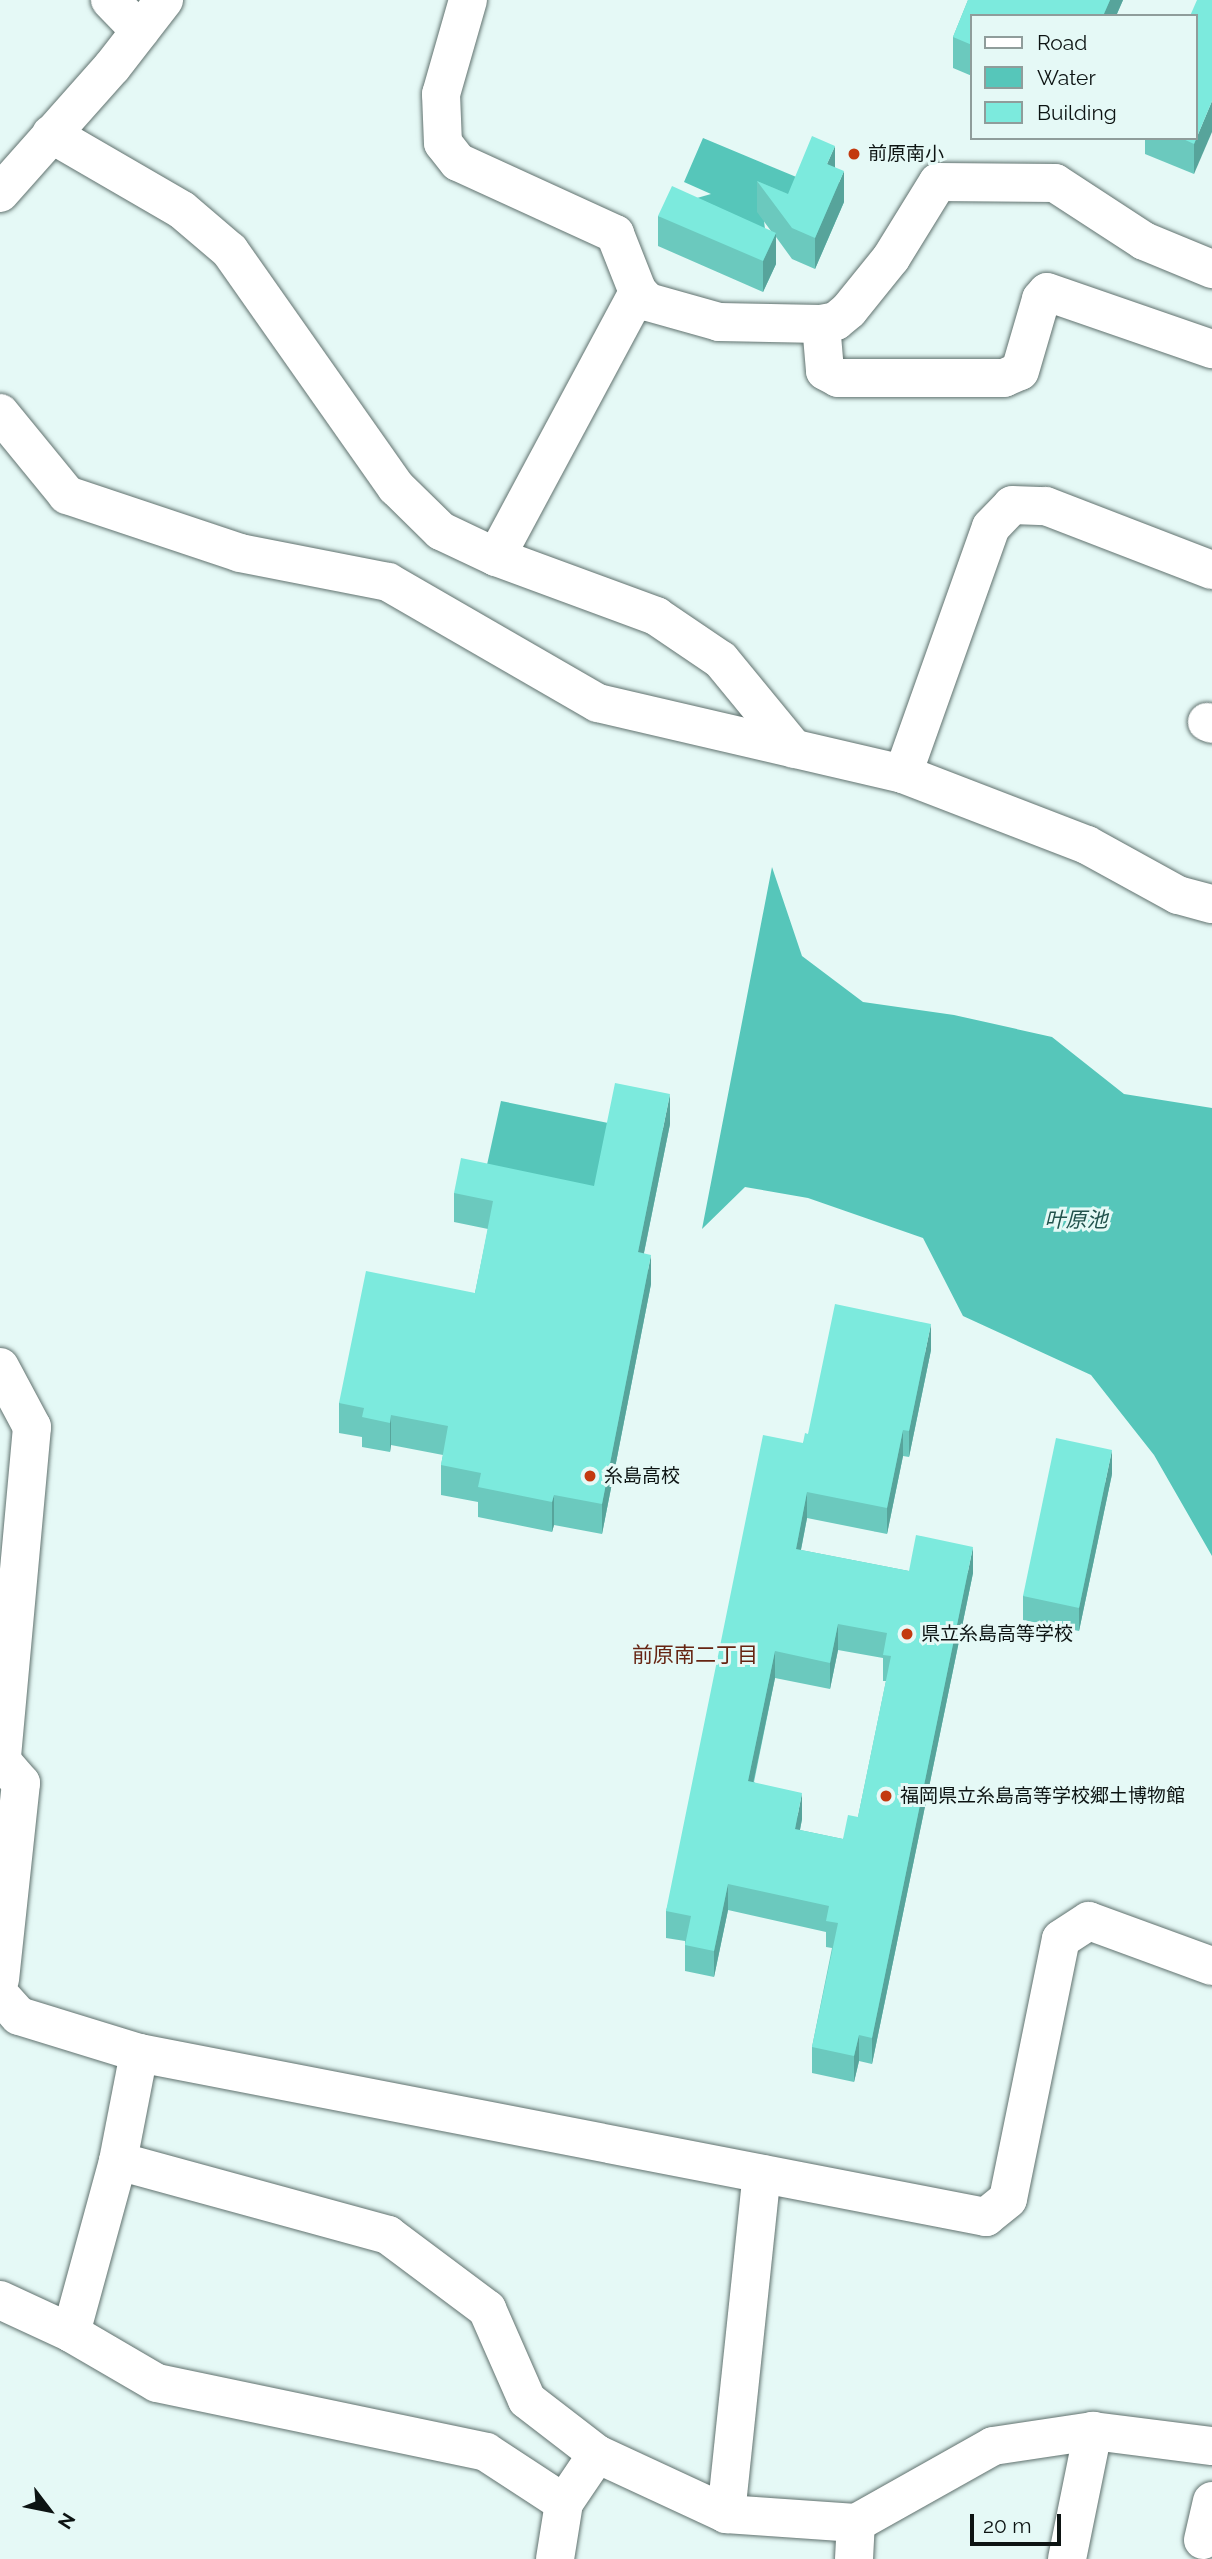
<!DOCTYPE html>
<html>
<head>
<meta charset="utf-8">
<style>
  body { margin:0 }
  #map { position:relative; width:1212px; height:2559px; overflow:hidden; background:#e5f9f6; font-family:Raleway,"Noto Sans JP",sans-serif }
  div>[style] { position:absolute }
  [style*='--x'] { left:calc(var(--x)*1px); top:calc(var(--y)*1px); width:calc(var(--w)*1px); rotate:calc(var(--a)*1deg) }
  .water>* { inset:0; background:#56c6ba }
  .roads { filter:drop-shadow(0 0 2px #61726f) drop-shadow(0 0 2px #61726f) }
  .minor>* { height:38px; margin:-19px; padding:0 19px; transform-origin:19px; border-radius:19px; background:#fff }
  .wall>* { inset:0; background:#6bc9be }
  .shaded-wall>* { inset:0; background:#57a49b }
  .building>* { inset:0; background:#7ceadd }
  .dots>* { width:19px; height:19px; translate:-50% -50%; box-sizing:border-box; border:4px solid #e5f9f6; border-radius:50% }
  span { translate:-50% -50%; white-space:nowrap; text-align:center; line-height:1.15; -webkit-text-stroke:6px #e5f9f6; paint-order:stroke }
  .poi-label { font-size:19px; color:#0d1413 }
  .left { translate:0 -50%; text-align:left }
  .water-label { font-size:21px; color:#22534d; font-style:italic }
  .neighbourhood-label { font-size:21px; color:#662412 }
  .legend { position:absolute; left:970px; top:14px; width:228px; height:126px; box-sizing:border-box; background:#e5f9f6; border:2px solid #8f9d9b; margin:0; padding:9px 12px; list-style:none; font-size:21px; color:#0d1413 }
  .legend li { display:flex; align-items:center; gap:14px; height:35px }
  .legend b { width:35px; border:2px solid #8f9d9b }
  .north { position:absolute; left:14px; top:2475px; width:70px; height:70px; -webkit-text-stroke:5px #e5f9f6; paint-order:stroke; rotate:122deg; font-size:19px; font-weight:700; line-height:28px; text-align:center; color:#0d1413 }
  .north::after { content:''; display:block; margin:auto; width:24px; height:32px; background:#0d1413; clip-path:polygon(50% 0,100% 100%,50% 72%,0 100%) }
  .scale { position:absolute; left:970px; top:2514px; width:91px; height:32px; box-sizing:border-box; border:4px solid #0d1413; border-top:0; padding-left:9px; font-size:21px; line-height:24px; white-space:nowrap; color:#0d1413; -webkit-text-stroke:5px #e5f9f6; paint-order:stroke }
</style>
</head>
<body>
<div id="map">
  <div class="water">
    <div style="clip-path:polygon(703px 138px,806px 181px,764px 221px,765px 229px,697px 198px,711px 194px,684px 182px)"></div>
    <div style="clip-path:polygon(772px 867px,802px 956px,863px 1002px,954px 1015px,1052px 1037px,1124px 1094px,1212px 1108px,1212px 1556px,1154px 1455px,1091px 1375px,963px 1316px,923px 1238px,808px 1198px,745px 1187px,702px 1229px)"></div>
    <div style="clip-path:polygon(501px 1101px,613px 1124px,594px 1216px,481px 1192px)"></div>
  </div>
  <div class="roads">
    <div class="minor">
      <div style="--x:110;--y:0;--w:43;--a:45.9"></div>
      <div style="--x:468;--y:0;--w:98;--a:106"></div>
      <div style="--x:441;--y:94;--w:49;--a:87.7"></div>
      <div style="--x:443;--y:143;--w:24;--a:52"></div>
      <div style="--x:458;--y:162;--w:173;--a:24.6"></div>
      <div style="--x:615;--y:234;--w:62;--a:68.4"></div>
      <div style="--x:638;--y:292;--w:14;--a:45"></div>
      <div style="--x:648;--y:302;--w:74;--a:15.7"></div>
      <div style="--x:719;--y:322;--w:102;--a:1.1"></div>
      <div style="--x:821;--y:324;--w:15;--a:-11"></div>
      <div style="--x:836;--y:321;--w:17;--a:-40"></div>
      <div style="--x:849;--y:310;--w:67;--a:-51.1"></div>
      <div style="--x:891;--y:258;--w:89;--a:-58.3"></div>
      <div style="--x:938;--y:182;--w:117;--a:0.5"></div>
      <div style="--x:1055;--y:183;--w:106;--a:33.1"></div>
      <div style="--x:1144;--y:241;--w:74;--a:22.4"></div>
      <div style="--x:51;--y:134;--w:151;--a:30.1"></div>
      <div style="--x:182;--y:210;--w:63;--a:40.5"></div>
      <div style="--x:230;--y:251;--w:289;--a:54.9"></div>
      <div style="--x:396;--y:487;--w:63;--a:44.4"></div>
      <div style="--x:441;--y:531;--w:61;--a:25.3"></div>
      <div style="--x:496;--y:557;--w:171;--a:20.2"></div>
      <div style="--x:656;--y:616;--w:78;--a:34.1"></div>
      <div style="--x:721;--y:660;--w:115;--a:50.6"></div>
      <div style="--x:0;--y:193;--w:169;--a:-48.4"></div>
      <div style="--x:112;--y:67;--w:85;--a:-52.2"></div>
      <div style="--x:821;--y:324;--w:47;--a:85.1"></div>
      <div style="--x:825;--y:371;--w:15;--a:28"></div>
      <div style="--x:838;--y:378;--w:166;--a:0"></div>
      <div style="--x:1004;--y:378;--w:17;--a:-24"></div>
      <div style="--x:1020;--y:371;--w:75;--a:-73.7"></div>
      <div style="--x:1041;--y:299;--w:9;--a:-49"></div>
      <div style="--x:1047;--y:292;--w:175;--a:19.1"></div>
      <div style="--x:0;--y:413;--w:106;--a:50.7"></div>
      <div style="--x:67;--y:495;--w:182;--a:18.5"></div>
      <div style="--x:240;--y:553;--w:151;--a:11.1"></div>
      <div style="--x:388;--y:582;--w:242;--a:30"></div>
      <div style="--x:598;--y:703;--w:313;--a:13.1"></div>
      <div style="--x:903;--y:774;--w:197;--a:21.1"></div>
      <div style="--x:1087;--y:845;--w:104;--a:28.8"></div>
      <div style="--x:1178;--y:895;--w:35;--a:15"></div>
      <div style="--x:496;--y:557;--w:301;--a:-61.8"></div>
      <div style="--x:1207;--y:722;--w:5;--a:22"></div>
      <div style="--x:903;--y:774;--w:262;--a:-70.4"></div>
      <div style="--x:991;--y:527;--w:30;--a:-46"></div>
      <div style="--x:1012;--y:505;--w:34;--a:2"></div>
      <div style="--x:1046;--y:506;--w:178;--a:21.1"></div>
      <div style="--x:0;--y:1367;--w:68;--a:61.9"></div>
      <div style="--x:32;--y:1427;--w:333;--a:95.2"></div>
      <div style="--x:0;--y:1759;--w:32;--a:49"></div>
      <div style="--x:21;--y:1783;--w:197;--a:96.1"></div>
      <div style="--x:0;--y:1995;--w:28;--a:48"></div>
      <div style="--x:19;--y:2016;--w:126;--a:17.1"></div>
      <div style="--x:139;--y:2053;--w:863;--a:10.96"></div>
      <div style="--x:986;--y:2217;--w:28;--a:-39"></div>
      <div style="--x:1008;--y:2199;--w:265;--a:-78.5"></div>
      <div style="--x:1061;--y:1939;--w:33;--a:-33"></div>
      <div style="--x:1089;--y:1921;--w:131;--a:20.1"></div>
      <div style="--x:118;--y:2161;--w:280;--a:15.3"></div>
      <div style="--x:388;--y:2235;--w:124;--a:36.8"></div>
      <div style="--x:487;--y:2309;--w:99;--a:66.3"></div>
      <div style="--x:527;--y:2400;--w:88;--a:37.6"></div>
      <div style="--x:597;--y:2454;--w:142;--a:24.9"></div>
      <div style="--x:726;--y:2514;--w:130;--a:4"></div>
      <div style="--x:856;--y:2523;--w:157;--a:-29.3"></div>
      <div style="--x:993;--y:2446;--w:101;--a:-8.5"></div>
      <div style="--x:1093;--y:2431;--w:120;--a:7.2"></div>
      <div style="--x:0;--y:2300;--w:78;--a:24.9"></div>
      <div style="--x:71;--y:2333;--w:99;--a:30.2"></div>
      <div style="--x:157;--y:2383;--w:336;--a:11.8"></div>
      <div style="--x:486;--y:2452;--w:93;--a:33.2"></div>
      <div style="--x:71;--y:2333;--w:178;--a:-74.7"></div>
      <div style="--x:118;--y:2161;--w:110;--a:-79"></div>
      <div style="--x:726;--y:2514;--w:342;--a:-84"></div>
      <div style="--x:1203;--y:2540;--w:40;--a:-77"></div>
      <div style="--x:555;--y:2559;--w:57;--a:-80.9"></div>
      <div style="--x:564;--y:2503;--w:59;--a:-56"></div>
      <div style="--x:854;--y:2559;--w:36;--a:-87"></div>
      <div style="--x:1067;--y:2559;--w:131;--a:-78.5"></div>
    </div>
  </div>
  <div class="wall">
    <div style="clip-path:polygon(968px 0,1123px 0,1116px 16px,972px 16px,972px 76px,953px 68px,953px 37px)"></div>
    <div style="clip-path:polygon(1145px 138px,1196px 138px,1194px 174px,1145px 154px)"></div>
    <div style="clip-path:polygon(835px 167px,844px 202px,815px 269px,792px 259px,776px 237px,776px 264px,763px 292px,658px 246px,658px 216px,771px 231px,757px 212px,757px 181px,788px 194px)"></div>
    <div style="clip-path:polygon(670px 1124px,644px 1253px,651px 1284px,602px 1534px,554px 1525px,552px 1532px,478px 1517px,478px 1502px,441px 1495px,441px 1465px,443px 1455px,391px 1445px,390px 1452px,362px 1447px,362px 1437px,339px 1433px,339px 1403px,475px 1293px,488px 1229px,454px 1222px,454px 1193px,594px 1186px)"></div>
    <div style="clip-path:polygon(evenodd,931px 1350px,909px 1457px,903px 1456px,887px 1534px,807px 1518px,801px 1550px,909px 1571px,973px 1573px,872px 2064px,859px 2061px,854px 2082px,812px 2073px,812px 2047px,832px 1948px,826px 1947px,826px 1932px,728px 1910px,714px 1977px,685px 1971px,685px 1941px,666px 1938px,666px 1911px,803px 1443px,808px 1434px,931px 1350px,838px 1650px,883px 1658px,883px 1681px,886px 1681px,858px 1817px,843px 1839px,800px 1830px,802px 1819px,754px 1782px,775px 1678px,830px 1689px,838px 1650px)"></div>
    <div style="clip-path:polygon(1112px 1474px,1079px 1631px,1023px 1620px,1023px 1596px)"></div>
  </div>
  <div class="shaded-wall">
    <div style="clip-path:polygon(1110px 0,1123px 0,1116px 16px,1103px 16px)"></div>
    <div style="clip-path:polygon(1212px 101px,1212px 132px,1194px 174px,1194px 144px)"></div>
    <div style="clip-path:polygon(835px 146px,835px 177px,827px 164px)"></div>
    <div style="clip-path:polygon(844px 171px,844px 202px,815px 269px,815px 238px)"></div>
    <div style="clip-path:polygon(776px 233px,776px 264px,763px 292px,763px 261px)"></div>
    <div style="clip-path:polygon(670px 1094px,670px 1124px,638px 1282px,638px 1252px)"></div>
    <div style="clip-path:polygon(651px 1255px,651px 1284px,602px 1534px,602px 1504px)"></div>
    <div style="clip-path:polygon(931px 1324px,931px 1350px,909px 1457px,909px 1431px)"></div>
    <div style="clip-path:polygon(391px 1415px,391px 1445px,390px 1452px,390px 1423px)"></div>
    <div style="clip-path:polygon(903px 1430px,903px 1456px,887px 1534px,887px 1508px)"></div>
    <div style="clip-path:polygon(1112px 1450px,1112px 1474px,1079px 1631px,1079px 1608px)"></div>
    <div style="clip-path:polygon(807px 1492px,807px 1518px,796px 1575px,796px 1549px)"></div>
    <div style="clip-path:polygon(554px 1495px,554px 1525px,552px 1532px,552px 1502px)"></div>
    <div style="clip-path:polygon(973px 1547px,973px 1573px,872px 2064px,872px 2038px)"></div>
    <div style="clip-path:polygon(838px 1624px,838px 1650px,830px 1689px,830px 1663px)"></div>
    <div style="clip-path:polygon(775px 1651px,775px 1678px,748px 1807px,748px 1781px)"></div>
    <div style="clip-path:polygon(802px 1793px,802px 1819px,795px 1855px,795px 1829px)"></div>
    <div style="clip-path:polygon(728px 1884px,728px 1910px,714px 1977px,714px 1951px)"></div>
    <div style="clip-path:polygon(859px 2035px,859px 2061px,854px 2082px,854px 2056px)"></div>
  </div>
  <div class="building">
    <div style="clip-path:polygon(968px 0,1110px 0,1103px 16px,972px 16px,972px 45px,953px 37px)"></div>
    <div style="clip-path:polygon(1197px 0,1212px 0,1212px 101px,1194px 144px,1181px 138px,1196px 138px,1196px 16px,1190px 16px)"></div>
    <div style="clip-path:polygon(812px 136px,835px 146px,827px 164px,844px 171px,815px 238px,792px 228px,757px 181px,788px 194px)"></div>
    <div style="clip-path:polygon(672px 186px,776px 233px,763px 261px,658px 216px)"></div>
    <div style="clip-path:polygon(615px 1083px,670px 1094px,638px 1252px,651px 1255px,602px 1504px,554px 1495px,552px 1502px,478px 1487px,481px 1473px,441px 1465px,448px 1426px,391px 1415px,390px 1423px,362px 1417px,364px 1408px,339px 1403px,366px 1271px,475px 1293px,493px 1201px,454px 1193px,461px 1158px,594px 1186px)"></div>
    <div style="clip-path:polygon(evenodd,835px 1304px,931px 1324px,909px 1431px,903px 1430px,887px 1508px,807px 1492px,796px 1549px,909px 1571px,916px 1535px,973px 1547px,872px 2038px,859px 2035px,854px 2056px,812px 2047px,838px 1923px,826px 1921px,829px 1906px,728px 1884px,714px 1951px,685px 1945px,691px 1916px,666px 1911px,763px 1435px,803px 1443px,805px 1433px,808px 1434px,835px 1304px,838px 1624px,887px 1633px,883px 1655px,891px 1656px,858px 1817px,848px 1815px,843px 1839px,795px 1829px,802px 1793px,748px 1781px,775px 1651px,830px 1663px,838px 1624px)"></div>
    <div style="clip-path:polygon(1056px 1438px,1112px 1450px,1079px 1608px,1023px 1596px)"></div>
  </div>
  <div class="dots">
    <div style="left:854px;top:154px;background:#c33a0f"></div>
    <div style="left:590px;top:1476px;background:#c33a0f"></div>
    <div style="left:907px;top:1634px;background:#c33a0f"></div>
    <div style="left:886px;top:1796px;background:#c33a0f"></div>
  </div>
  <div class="poi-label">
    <span class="left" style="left:868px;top:154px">前原南小</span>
    <span class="left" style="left:604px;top:1476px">糸島高校</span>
    <span class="left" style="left:921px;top:1634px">県立糸島高等学校</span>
    <span class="left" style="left:900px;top:1796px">福岡県立糸島高等学校郷土博物館</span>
  </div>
  <div class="water-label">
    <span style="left:1076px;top:1220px">叶原池</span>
  </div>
  <div class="neighbourhood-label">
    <span style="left:695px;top:1655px">前原南二丁目</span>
  </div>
  <ul class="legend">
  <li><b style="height:9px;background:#fff"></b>Road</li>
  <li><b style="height:19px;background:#56c6ba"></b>Water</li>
  <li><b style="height:19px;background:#7ceadd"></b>Building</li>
  </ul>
  <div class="north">N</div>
  <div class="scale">20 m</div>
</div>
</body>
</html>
